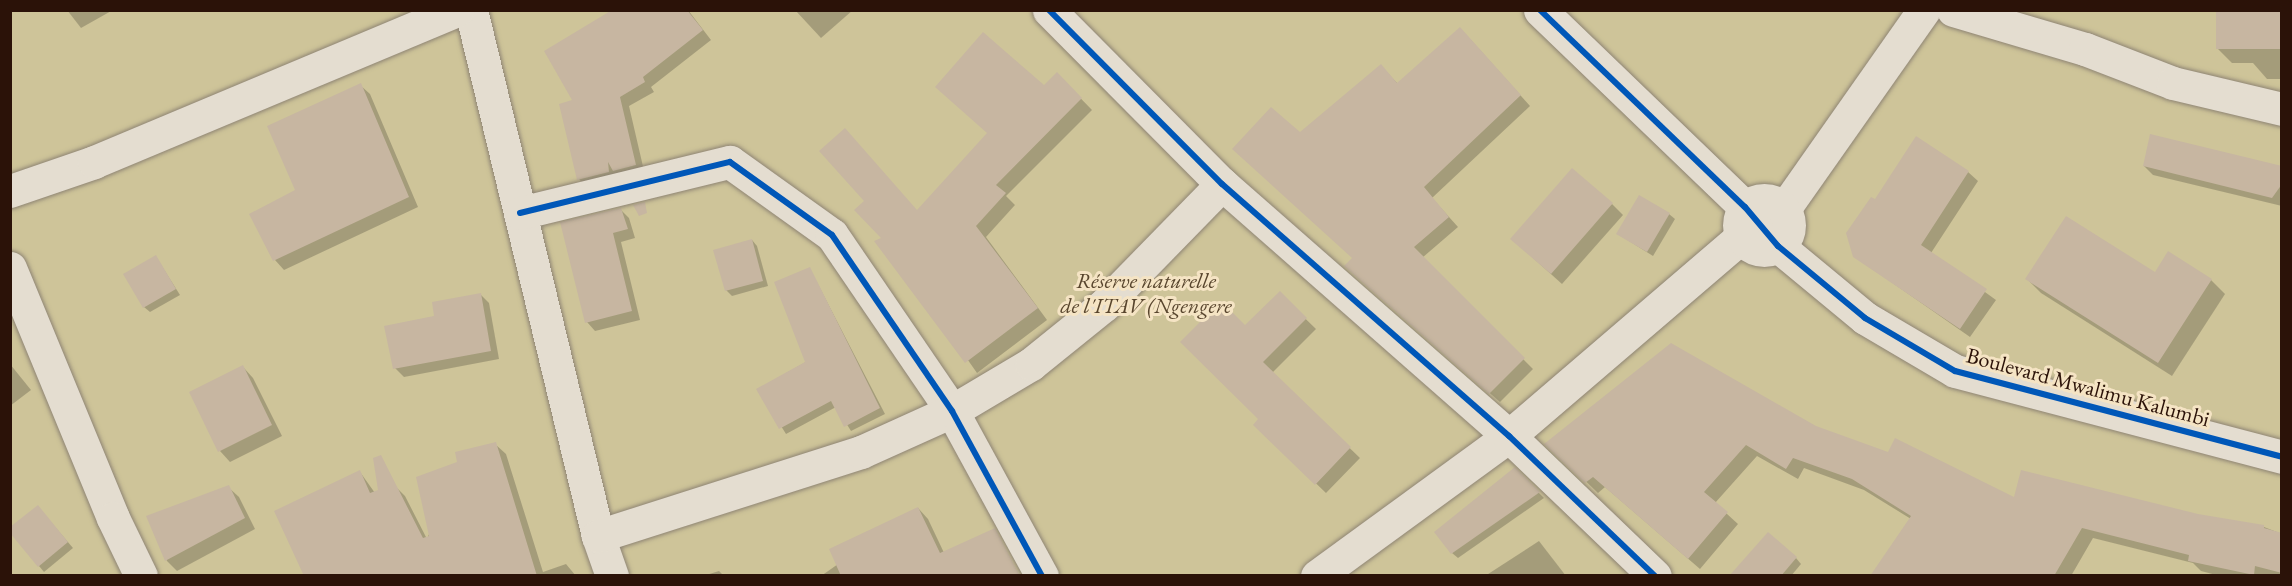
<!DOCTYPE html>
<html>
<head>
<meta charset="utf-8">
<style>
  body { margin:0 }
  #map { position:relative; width:2292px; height:586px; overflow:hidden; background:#ded0b6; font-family:"EB Garamond",serif }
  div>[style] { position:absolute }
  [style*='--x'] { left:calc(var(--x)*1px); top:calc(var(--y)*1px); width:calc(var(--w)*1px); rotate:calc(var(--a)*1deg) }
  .green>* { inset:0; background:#cec499 }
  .shadow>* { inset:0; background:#0003 }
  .building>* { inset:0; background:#c7b6a1 }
  .roads { filter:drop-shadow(0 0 2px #8e8474) drop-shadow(0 0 2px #8e8474) }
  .minor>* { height:33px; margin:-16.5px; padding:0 16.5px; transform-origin:16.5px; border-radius:16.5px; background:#e4ddd0 }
  .tertiary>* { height:33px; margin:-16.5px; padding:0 16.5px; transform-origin:16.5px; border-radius:16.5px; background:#e4ddd0 }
  .tertiary>.ring { margin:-16.5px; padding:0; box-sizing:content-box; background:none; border:33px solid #e4ddd0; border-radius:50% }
  .cycleway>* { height:6px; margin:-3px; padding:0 3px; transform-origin:3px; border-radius:3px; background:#0057b8 }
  span { translate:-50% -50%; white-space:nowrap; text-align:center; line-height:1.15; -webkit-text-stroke:6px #f5e4c4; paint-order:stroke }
  .park-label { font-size:22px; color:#58452d; font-style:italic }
  .street-label { font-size:22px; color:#2b1208 }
  .frame { position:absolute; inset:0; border:12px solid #2b1208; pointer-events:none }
</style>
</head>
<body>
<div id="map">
  <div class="green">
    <div style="clip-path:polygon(11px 11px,2281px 11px,2281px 575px,11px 575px)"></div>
  </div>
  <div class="shadow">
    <div style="clip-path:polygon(67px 10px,113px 10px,81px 28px)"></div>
    <div style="clip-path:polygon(622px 10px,688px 10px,711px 40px,651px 87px,654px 92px,629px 106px,645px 175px,588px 189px,579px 179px,574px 101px)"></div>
    <div style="clip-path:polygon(795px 10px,853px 10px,821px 38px)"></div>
    <div style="clip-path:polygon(2282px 10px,2282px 79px,2267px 79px,2253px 63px,2232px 63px,2218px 49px)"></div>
    <div style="clip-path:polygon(1470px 39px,1530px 106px,1432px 198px,1458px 227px,1422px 258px,1533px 369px,1500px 402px,1356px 276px,1354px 258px,1299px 134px,1381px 66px,1398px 84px)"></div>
    <div style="clip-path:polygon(1057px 74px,1092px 110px,1006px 196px,1015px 205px,986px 237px,1047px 320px,977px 373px,883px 239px,866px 201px,845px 130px,917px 212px)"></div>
    <div style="clip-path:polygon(360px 85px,370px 94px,418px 207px,284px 270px,275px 260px,251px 215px,297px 190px)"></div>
    <div style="clip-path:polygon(2144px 166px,2282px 168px,2282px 206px,2153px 175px)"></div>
    <div style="clip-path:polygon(1968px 172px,1978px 181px,1931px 253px,1996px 300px,1970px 337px,1854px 256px,1875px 201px)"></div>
    <div style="clip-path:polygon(1612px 204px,1623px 215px,1562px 284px,1512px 239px)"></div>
    <div style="clip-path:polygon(620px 209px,629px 218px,635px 238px,621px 242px,640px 320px,595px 331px,587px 322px,562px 224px)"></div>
    <div style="clip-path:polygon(1669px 214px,1675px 219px,1653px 256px,1618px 234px)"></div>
    <div style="clip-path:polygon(752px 240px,757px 246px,768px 286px,732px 296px,726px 290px)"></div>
    <div style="clip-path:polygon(156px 257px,180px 295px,150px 312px,144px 307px)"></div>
    <div style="clip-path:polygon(810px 269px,885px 414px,851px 431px,836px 407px,786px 434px,758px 389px,806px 362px)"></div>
    <div style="clip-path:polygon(2155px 274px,2211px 280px,2225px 294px,2172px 376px,2041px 293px,2027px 279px)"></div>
    <div style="clip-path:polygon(480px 294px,489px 303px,499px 359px,404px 377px,395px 368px,436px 317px)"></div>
    <div style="clip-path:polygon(1280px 294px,1316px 329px,1272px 373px,1360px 458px,1326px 493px,1255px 425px,1260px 419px,1245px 327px)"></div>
    <div style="clip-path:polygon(10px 364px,31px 390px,10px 406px)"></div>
    <div style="clip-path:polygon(243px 367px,253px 378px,282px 436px,230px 462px,220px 451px)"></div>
    <div style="clip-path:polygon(1815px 427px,2015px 499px,2198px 515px,2264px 527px,2282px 534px,2282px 576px,2220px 576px,2201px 571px,2193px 563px,2093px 538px,2071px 576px,1872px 576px,1911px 519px,1864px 490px,1804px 468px,1798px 479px,1757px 456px,1715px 503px,1738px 524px,1700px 569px,1605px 487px,1598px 493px,1547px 444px)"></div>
    <div style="clip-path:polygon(495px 444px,506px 454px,543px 572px,566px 564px,576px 576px,306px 576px,360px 472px,375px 493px,395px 486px,405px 496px,427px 539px,459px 463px)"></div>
    <div style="clip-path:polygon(1515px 469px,1544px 498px,1458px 558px,1452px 553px)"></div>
    <div style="clip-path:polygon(228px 487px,239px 497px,255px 529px,177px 571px,167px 561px,148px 517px)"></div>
    <div style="clip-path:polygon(38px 507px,73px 548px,44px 572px,39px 566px)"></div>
    <div style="clip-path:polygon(918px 508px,928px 519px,955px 576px,821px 576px)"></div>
    <div style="clip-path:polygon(1539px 541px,1566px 576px,1485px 576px)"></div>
    <div style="clip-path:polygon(1796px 558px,1801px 564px,1791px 576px,1758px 576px)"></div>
    <div style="clip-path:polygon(719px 571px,724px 576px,703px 576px)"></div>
  </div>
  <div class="building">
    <div style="clip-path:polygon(612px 10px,687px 10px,703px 30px,643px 77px,645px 82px,620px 97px,636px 165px,613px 171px,608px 162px,609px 172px,577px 180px,559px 104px,572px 100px,544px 51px)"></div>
    <div style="clip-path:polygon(2216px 10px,2282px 10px,2282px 49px,2216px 49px)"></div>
    <div style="clip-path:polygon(1460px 27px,1521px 95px,1424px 187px,1449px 217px,1414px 247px,1525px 358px,1489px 394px,1344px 266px,1352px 258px,1232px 149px,1271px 107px,1300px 132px,1381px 64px,1397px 83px)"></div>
    <div style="clip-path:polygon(983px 32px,1044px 85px,1057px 72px,1082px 98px,996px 185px,1006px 193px,976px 226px,1038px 308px,965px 363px,874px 241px,881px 238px,854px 210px,864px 201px,819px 151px,845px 128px,917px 210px,987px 133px,935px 87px)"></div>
    <div style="clip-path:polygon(361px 83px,409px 197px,273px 261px,249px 214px,295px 190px,267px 126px)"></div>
    <div style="clip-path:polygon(2150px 134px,2282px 166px,2282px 184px,2272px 198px,2143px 166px)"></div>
    <div style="clip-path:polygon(1916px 136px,1969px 171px,1921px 245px,1987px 289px,1960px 329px,1853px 257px,1846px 233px,1871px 197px,1875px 199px)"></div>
    <div style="clip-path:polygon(1572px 168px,1613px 203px,1551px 274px,1510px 239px)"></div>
    <div style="clip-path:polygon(1639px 195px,1670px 213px,1647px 252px,1616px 234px)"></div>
    <div style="clip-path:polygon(645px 202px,647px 213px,639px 216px,633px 205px)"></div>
    <div style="clip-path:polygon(621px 208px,628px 229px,613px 233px,632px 311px,585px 323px,560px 222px)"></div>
    <div style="clip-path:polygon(2066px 216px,2155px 272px,2168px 251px,2212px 279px,2158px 363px,2025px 279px)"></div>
    <div style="clip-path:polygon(752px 239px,763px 281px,725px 291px,713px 250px)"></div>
    <div style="clip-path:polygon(156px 255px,176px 289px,143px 308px,123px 274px)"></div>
    <div style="clip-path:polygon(810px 267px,880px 408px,844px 427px,831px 401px,779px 429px,756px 389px,805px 362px,774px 282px)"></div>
    <div style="clip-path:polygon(1280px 291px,1307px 318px,1263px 362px,1351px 447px,1315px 485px,1253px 425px,1258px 419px,1180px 342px,1221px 301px,1245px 325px)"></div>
    <div style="clip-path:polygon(481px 293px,491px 351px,393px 369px,384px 326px,434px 316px,432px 302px)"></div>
    <div style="clip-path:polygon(1671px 343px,1816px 426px,1888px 452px,1895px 438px,2014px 497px,2021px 470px,2198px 514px,2264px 525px,2264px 528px,2282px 533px,2282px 573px,2255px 566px,2254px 575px,2188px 561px,2189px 555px,2082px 528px,2054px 576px,1870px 576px,1911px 516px,1852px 479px,1793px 458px,1786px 469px,1746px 445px,1704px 492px,1728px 512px,1688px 559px,1593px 477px,1585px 483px,1544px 444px)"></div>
    <div style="clip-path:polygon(243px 365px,272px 425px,218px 452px,189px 392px)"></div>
    <div style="clip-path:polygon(496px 442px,537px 576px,304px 576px,274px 511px,360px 470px,370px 493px,378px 490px,373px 458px,381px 455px,423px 538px,429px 536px,416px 477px,457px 462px,455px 452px)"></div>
    <div style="clip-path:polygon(1515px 467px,1540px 492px,1451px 554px,1434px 532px)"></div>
    <div style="clip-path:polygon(229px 485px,245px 518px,165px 561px,146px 516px)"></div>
    <div style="clip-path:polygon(38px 505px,68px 542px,38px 567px,10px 533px,10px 527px)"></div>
    <div style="clip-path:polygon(918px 507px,940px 553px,995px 528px,1020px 576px,841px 576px,829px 549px)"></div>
    <div style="clip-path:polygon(1768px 532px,1797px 557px,1781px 576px,1729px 576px)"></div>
  </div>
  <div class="roads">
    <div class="minor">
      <div style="--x:471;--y:10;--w:541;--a:76.43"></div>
      <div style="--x:598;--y:536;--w:42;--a:70.7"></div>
      <div style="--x:1049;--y:10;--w:245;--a:45.2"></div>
      <div style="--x:1222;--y:184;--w:382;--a:41.3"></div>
      <div style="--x:1509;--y:436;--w:202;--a:43.8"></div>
      <div style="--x:1953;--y:10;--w:138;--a:16.5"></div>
      <div style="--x:2085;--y:49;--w:94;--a:21.1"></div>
      <div style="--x:2173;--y:83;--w:112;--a:13.4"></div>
      <div style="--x:10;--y:191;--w:89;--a:-19"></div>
      <div style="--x:94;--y:162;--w:394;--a:-22.7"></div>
      <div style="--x:1784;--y:209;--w:243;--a:-54.9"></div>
      <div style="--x:520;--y:213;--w:216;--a:-13.7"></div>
      <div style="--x:730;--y:162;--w:125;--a:35.6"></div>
      <div style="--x:832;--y:235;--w:213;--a:55.7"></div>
      <div style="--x:952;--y:411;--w:188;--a:61.4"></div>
      <div style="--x:10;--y:268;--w:270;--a:67.6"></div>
      <div style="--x:113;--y:518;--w:64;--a:64.2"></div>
      <div style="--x:598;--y:536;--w:276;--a:-17.7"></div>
      <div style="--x:861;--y:452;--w:100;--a:-24.3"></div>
      <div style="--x:952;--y:411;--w:92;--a:-30.7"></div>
      <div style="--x:1031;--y:364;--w:94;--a:-38.9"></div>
      <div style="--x:1104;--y:305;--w:169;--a:-45.7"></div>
      <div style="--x:1317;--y:576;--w:238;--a:-36.1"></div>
      <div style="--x:1509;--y:436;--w:306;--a:-40.6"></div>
    </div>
    <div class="tertiary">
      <div style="--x:1540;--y:10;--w:284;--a:43.9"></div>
      <div style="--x:1745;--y:207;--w:51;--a:49.8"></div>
      <div style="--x:1778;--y:246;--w:113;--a:39.6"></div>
      <div style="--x:1865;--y:318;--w:104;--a:30.5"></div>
      <div style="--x:1955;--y:371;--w:338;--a:14.7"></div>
      <div class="ring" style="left:1739px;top:200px;width:17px;height:17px"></div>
    </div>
  </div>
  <div class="cycleway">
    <div style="--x:1049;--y:10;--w:245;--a:45.2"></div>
    <div style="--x:1222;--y:184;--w:382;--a:41.3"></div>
    <div style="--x:1509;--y:436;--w:202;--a:43.8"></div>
    <div style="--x:1540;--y:10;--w:284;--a:43.9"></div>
    <div style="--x:1745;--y:207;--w:51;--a:49.8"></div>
    <div style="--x:1778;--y:246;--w:113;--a:39.6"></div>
    <div style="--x:1865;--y:318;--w:104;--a:30.5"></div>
    <div style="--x:1955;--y:371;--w:338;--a:14.7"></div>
    <div style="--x:520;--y:213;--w:216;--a:-13.7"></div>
    <div style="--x:730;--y:162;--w:125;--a:35.6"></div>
    <div style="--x:832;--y:235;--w:213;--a:55.7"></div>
    <div style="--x:952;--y:411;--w:188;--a:61.4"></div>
  </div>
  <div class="park-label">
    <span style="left:1146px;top:293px">Réserve naturelle<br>de l'ITAV (Ngengere</span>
  </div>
  <div class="street-label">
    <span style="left:2088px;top:387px;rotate:15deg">Boulevard Mwalimu Kalumbi</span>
  </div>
  <div class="frame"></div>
</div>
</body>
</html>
